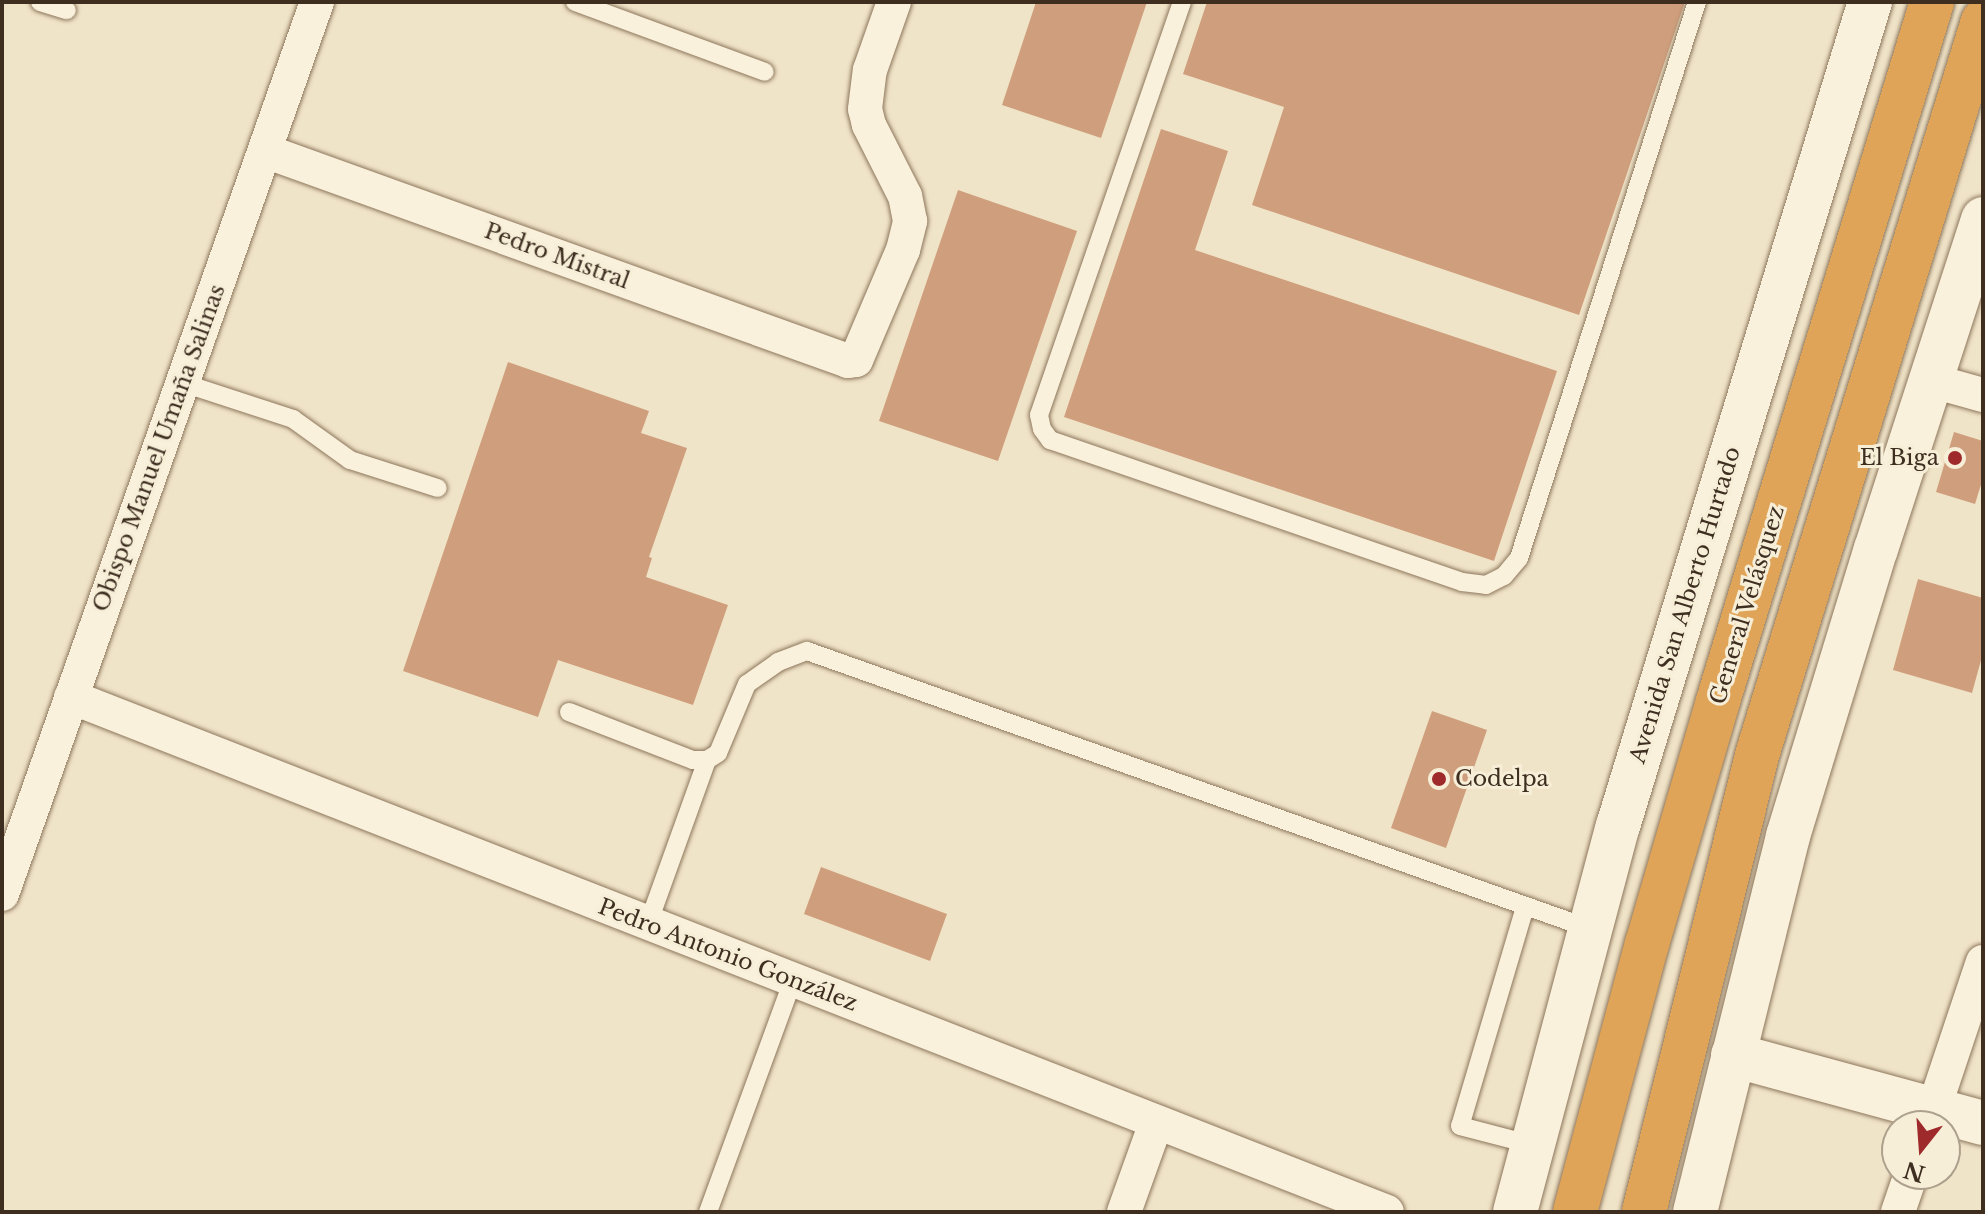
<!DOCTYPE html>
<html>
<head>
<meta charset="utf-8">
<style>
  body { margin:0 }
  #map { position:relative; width:1985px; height:1214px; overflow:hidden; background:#f0e4c8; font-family:"Libre Baskerville",serif }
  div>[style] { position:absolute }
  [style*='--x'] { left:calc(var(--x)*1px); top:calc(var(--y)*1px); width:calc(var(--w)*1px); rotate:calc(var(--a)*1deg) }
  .building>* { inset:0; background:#cf9f7d }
  .roads { filter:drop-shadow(0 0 2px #8d765c) drop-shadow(0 0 2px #8d765c) }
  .lane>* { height:18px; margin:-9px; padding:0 9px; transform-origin:9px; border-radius:9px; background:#faf1dc }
  .street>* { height:34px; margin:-17px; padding:0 17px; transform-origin:17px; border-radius:17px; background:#faf1dc }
  .secondary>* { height:44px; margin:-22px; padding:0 22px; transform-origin:22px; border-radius:22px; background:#faf1dc }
  .highway>* { height:44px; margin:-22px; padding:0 22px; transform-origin:22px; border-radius:22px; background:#e0a458 }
  .dots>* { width:22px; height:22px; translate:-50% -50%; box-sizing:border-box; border:4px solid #f7eed8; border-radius:50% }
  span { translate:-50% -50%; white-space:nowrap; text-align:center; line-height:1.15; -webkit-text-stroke:6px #f7eed8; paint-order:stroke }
  .street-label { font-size:22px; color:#3d2e20 }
  .poi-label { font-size:22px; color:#3d2e20 }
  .right { translate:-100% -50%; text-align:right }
  .left { translate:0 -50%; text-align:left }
  .frame { position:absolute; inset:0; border:4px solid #3d2e20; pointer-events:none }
  .north { position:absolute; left:1881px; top:1110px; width:80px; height:80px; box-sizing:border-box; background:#f7eed8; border:2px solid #ada18e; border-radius:50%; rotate:197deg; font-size:22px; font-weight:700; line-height:32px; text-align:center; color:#3d2e20 }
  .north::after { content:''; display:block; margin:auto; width:28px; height:36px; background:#9e2a2b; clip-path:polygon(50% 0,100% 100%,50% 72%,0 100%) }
</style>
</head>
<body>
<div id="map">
  <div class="building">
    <div style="clip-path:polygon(1036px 2px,1147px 2px,1101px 138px,1002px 105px)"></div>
    <div style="clip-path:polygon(1207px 2px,1685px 2px,1579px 315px,1252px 205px,1284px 107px,1183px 74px)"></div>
    <div style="clip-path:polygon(1161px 129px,1228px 151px,1195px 250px,1557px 371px,1494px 561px,1064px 417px)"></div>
    <div style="clip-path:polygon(958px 190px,1077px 231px,998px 461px,879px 421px)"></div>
    <div style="clip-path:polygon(508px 362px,649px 411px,641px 433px,687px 448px,649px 557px,652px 558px,646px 577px,728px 605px,693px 705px,558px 660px,538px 717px,403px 671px)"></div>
    <div style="clip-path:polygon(1954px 432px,1983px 441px,1983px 478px,1975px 504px,1936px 492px)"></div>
    <div style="clip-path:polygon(1918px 579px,1983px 598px,1983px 653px,1972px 693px,1893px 670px)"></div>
    <div style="clip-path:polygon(1432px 711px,1487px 730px,1446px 848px,1391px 828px)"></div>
    <div style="clip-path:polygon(821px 867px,947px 914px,930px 961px,804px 914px)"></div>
  </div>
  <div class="roads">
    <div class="lane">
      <div style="--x:40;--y:2;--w:28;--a:17"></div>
      <div style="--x:575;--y:2;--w:202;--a:20.2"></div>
      <div style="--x:1182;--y:2;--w:437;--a:109.1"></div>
      <div style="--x:1039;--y:415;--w:14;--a:78"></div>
      <div style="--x:1042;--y:429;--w:14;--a:54"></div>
      <div style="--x:1050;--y:440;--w:436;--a:19"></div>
      <div style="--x:1462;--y:582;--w:24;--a:7"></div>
      <div style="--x:1486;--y:585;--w:20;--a:-27"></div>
      <div style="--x:1504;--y:576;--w:23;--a:-50"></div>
      <div style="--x:1519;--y:558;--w:584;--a:-72.25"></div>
      <div style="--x:183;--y:383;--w:116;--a:18.1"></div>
      <div style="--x:293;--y:419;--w:70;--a:35.7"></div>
      <div style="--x:350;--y:460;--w:92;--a:17.7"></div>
      <div style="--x:569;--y:712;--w:133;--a:21.2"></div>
      <div style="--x:693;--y:760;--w:14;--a:0"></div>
      <div style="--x:707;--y:760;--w:13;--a:-32"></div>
      <div style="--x:718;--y:753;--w:75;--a:-67.2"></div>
      <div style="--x:747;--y:684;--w:38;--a:-35"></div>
      <div style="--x:778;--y:662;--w:31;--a:-21"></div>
      <div style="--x:807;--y:651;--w:829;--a:19.53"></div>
      <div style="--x:1525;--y:907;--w:228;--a:106.5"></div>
      <div style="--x:1460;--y:1126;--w:75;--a:14.6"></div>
      <div style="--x:648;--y:924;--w:174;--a:-70.2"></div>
      <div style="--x:708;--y:1212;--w:247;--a:-69.9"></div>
    </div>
    <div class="street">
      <div style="--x:265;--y:151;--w:620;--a:19.81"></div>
      <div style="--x:848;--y:361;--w:8;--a:-7"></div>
      <div style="--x:856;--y:360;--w:120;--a:-66.9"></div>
      <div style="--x:903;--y:250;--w:30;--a:-76"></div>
      <div style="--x:910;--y:221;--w:25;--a:-101"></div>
      <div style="--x:905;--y:196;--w:80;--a:-116.9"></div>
      <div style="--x:869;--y:125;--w:16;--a:-104"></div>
      <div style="--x:865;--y:109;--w:39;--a:-83"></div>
      <div style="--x:870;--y:70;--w:72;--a:-70.6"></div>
      <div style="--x:1929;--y:380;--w:56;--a:15.5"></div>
      <div style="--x:71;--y:697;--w:1413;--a:21.37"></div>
      <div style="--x:2;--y:894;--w:946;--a:-70.55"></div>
      <div style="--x:1928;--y:1126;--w:173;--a:-71.5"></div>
      <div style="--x:1124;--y:1212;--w:95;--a:-70.2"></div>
      <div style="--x:1898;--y:1212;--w:40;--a:-71.1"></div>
    </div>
    <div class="secondary">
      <div style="--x:1733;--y:1055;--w:259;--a:15.2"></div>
      <div style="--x:1515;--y:1212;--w:400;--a:-75.1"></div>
      <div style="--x:1618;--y:826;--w:862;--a:-73"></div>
      <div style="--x:1695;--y:1212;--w:387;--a:-76.1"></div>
      <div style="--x:1788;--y:836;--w:300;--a:-73"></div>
      <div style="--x:1876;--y:549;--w:347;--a:-72"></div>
    </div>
    <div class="highway">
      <div style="--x:1575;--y:1212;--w:278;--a:-75"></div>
      <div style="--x:1647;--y:944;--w:253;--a:-73.7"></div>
      <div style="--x:1718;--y:701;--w:731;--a:-72.98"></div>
      <div style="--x:1644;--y:1212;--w:474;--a:-76.1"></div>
      <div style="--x:1758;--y:752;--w:765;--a:-72.89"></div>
    </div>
  </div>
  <div class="dots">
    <div style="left:1955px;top:458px;background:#9e2a2b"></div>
    <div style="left:1439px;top:779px;background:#9e2a2b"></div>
  </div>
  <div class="street-label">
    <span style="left:557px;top:256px;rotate:20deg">Pedro Mistral</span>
    <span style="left:159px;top:448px;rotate:-70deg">Obispo Manuel Umaña Salinas</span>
    <span style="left:1685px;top:605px;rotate:-73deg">Avenida San Alberto Hurtado</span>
    <span style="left:1747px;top:605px;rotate:-73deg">General Velásquez</span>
    <span style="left:728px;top:955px;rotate:21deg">Pedro Antonio González</span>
  </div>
  <div class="poi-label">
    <span class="right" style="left:1939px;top:458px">El Biga</span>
    <span class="left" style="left:1455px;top:779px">Codelpa</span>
  </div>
  <div class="frame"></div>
  <div class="north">N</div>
</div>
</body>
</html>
